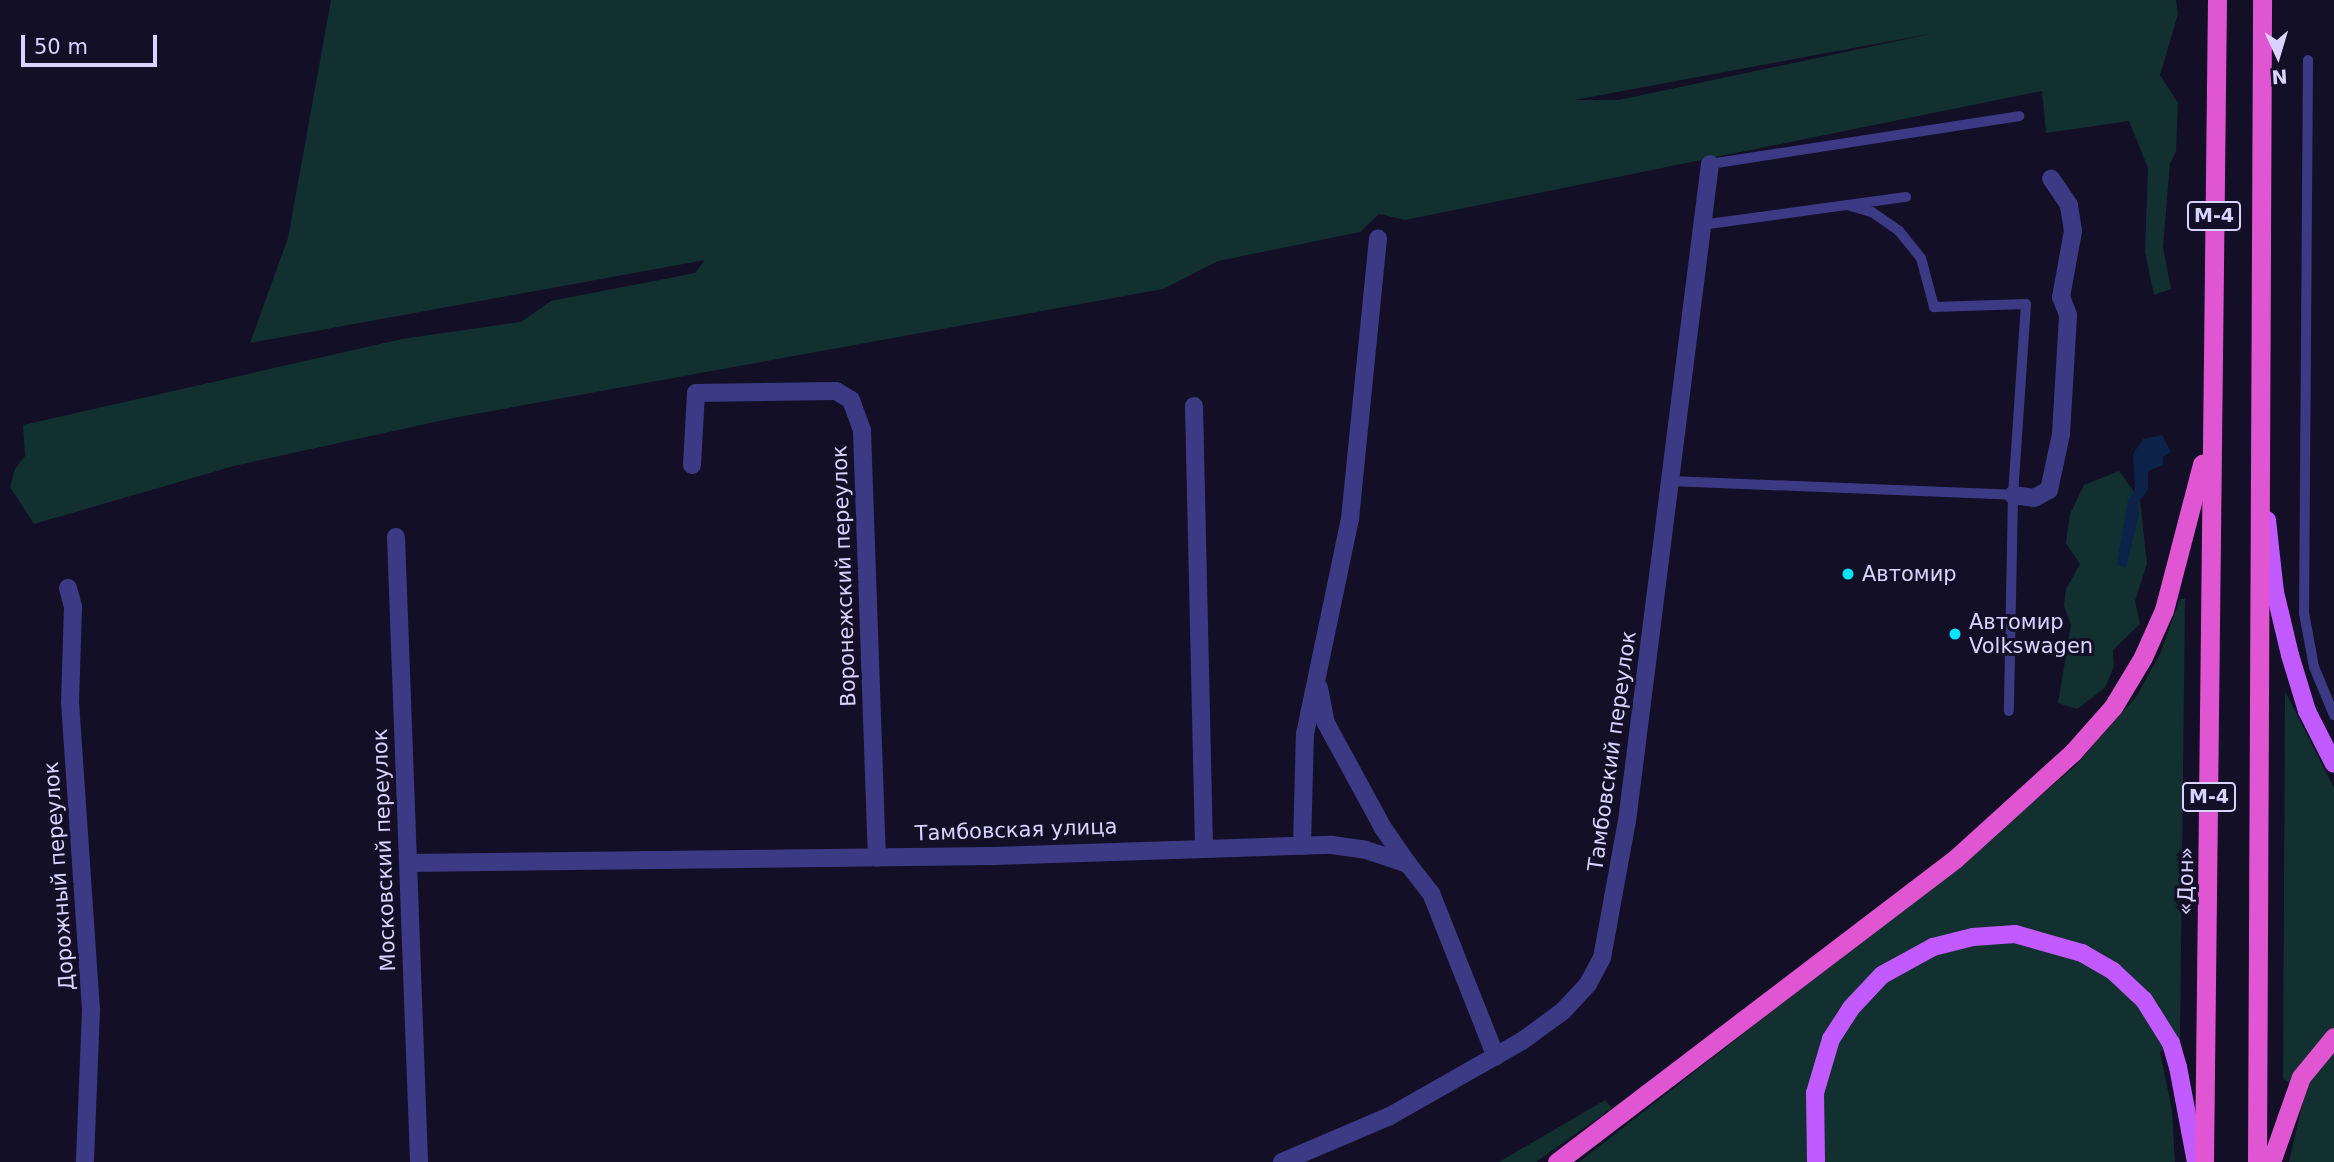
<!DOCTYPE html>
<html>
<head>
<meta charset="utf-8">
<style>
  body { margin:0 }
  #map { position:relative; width:2334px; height:1162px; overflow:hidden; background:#130f26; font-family:"DejaVu Sans",sans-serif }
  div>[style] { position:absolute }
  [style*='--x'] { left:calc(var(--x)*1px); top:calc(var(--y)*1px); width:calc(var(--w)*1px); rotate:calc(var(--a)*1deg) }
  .green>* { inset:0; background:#12302f }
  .water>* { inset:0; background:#0c2248 }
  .service>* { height:10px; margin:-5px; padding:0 5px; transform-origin:5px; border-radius:5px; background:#3d3a85 }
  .minor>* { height:18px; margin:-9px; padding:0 9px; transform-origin:9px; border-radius:9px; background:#3d3a85 }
  .primary>* { height:18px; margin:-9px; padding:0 9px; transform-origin:9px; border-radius:9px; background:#c25bff }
  .trunk>* { height:19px; margin:-9.5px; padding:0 9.5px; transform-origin:9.5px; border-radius:9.5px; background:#e055d1 }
  .dots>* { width:19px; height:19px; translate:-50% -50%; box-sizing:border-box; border:4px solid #130f26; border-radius:50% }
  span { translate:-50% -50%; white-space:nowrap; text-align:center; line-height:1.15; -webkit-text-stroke:6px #130f26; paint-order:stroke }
  .shield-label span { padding:2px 5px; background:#130f26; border:2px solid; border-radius:5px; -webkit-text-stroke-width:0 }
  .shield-label { font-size:19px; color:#d9d4ff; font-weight:700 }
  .poi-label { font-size:21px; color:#d9d4ff }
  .left { translate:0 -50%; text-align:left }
  .street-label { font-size:21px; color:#d9d4ff }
  .north { position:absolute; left:2243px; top:21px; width:70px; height:70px; -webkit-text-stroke:5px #130f26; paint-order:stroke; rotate:176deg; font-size:19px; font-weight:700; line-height:28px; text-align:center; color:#d9d4ff }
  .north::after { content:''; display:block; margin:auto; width:24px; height:32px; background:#d9d4ff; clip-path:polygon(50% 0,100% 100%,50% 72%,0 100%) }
  .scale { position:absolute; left:21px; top:35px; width:136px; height:32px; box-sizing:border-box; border:4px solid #d9d4ff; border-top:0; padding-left:9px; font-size:21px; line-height:24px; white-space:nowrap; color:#d9d4ff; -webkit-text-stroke:5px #130f26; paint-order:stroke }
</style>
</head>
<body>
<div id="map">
  <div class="green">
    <div style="clip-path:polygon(evenodd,331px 0,2176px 0,2178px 14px,2160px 75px,2178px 103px,2176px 152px,2170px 163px,2163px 247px,2171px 289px,2154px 295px,2145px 252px,2148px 168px,2129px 121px,2046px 133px,2042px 91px,1405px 220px,1379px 214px,1360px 232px,1218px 261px,1163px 289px,453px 418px,234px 466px,34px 524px,10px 487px,15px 469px,25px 456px,23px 425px,402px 339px,521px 322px,551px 301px,695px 273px,705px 260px,250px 343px,288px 238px,331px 0,1930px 34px,1619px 100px,1574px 100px,1929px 34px,1930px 34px)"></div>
    <div style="clip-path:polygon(2119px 471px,2140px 500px,2147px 564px,2135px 601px,2140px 624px,2113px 650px,2114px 666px,2105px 688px,2077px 709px,2058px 703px,2071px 625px,2064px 606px,2066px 589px,2080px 564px,2066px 543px,2070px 514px,2084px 485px)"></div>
    <div style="clip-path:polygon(2180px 599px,2185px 599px,2180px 1040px,2160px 1052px,2172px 1110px,2175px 1162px,1579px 1162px,1962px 863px,2074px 767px,2136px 697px,2160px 654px)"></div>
    <div style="clip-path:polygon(2285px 691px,2334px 788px,2334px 1162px,2289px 1162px,2305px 1092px,2283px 1079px)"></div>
    <div style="clip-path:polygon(1605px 1100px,1612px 1108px,1536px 1162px,1499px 1162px)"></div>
  </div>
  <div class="water">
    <div style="clip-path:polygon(2162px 435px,2171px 452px,2163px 457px,2163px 465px,2148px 471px,2148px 490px,2138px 503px,2139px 514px,2126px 568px,2117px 564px,2128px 500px,2135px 490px,2133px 454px,2143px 439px)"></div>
  </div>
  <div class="service">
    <div style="--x:2308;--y:60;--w:553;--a:90.41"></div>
    <div style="--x:2304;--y:613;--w:55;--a:79.5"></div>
    <div style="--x:2314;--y:667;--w:52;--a:67.4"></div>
    <div style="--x:1710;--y:164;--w:313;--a:-8.8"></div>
    <div style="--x:1847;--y:205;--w:26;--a:16"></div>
    <div style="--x:1872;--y:212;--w:33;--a:35"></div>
    <div style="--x:1899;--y:231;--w:35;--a:51"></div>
    <div style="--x:1921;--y:258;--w:51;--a:75.1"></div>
    <div style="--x:1934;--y:307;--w:92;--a:-1.9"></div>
    <div style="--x:2026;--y:304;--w:191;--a:93.9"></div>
    <div style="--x:2013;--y:495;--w:216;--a:91.1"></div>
    <div style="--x:1701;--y:225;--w:207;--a:-7.8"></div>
    <div style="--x:1670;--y:481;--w:343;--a:2.3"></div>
  </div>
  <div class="minor">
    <div style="--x:1194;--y:406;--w:441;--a:88.7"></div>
    <div style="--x:692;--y:465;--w:72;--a:-86.8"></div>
    <div style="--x:696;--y:393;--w:140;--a:-0.8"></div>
    <div style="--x:836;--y:391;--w:17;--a:31"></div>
    <div style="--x:851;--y:400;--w:33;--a:70"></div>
    <div style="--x:862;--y:431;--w:427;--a:88"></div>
    <div style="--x:2013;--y:495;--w:21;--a:8"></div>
    <div style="--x:2034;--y:498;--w:17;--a:-28"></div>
    <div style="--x:2049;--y:490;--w:57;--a:-77.9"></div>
    <div style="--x:2061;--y:434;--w:119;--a:-86.6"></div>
    <div style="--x:2068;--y:315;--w:19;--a:-111"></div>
    <div style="--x:2061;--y:297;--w:67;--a:-79.7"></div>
    <div style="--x:2073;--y:231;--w:26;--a:-99"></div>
    <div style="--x:2069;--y:205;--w:32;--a:-124"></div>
    <div style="--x:396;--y:537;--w:625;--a:87.89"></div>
    <div style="--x:68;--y:588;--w:20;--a:75"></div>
    <div style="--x:73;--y:607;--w:95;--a:91.8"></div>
    <div style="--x:70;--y:702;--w:309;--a:86.1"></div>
    <div style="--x:91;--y:1010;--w:152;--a:92.3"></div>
    <div style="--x:1319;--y:688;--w:36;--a:79"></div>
    <div style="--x:1326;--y:723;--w:119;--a:61.5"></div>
    <div style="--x:1383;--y:828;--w:44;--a:55.2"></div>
    <div style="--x:1302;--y:846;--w:112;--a:-88.5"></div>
    <div style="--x:1305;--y:734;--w:220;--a:-78.2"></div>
    <div style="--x:1350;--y:519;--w:282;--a:-84.3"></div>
    <div style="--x:408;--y:863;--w:586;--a:-0.68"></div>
    <div style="--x:994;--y:856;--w:338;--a:-1.9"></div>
    <div style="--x:1332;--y:845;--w:34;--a:8"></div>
    <div style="--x:1366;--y:850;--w:44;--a:18.4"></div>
    <div style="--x:1408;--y:864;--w:37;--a:52"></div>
    <div style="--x:1431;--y:893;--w:176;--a:68.4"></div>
    <div style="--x:1282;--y:1162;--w:117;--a:-23.1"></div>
    <div style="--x:1390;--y:1116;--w:152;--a:-29.6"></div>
    <div style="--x:1522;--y:1041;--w:51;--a:-36.2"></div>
    <div style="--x:1563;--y:1011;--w:37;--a:-47"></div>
    <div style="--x:1588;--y:984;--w:30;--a:-62"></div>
    <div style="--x:1602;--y:958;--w:139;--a:-79.7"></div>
    <div style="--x:1627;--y:821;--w:662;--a:-82.8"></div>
  </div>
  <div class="primary">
    <div style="--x:2267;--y:520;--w:72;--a:83.7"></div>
    <div style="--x:2275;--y:592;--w:65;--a:76.6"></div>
    <div style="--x:2290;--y:655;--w:59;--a:73.1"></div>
    <div style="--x:2307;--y:711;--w:59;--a:63"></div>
    <div style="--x:1816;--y:1162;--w:69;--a:-90.8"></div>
    <div style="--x:1815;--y:1093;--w:56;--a:-73.5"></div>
    <div style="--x:1831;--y:1039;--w:37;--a:-57"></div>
    <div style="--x:1851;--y:1008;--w:45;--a:-46.8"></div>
    <div style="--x:1882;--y:975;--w:58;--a:-28.8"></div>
    <div style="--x:1933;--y:947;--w:41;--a:-14"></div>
    <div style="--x:1973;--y:937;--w:42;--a:-4.1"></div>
    <div style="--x:2015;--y:934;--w:70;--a:15.8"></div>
    <div style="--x:2082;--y:953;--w:36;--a:30"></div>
    <div style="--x:2113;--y:971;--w:42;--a:43.1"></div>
    <div style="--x:2144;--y:1000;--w:51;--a:57.9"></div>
    <div style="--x:2171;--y:1043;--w:25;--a:74"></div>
    <div style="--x:2178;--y:1067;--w:97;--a:79.3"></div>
  </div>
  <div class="trunk">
    <div style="--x:1557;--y:1162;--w:500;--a:-37.28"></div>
    <div style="--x:1955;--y:859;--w:159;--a:-42.2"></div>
    <div style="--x:2073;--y:752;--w:60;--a:-48.4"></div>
    <div style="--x:2113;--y:707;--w:58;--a:-59"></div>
    <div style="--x:2143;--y:657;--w:51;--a:-65.9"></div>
    <div style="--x:2164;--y:610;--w:151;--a:-75.4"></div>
    <div style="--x:2204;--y:1162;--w:1162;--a:-89.36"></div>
    <div style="--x:2257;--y:1162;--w:1162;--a:-89.75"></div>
    <div style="--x:2271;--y:1162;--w:90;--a:-70.6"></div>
    <div style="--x:2301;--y:1077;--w:52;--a:-50.5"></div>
  </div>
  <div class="dots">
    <div style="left:1848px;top:574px;background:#00e5ff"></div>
    <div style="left:1955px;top:634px;background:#00e5ff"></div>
  </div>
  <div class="shield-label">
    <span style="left:2214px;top:216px">М-4</span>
    <span style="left:2209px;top:797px">М-4</span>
  </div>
  <div class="poi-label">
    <span class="left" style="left:1862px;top:574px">Автомир</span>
    <span class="left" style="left:1969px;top:634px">Автомир<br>Volkswagen</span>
  </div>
  <div class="street-label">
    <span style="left:844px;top:576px;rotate:-92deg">Воронежский переулок</span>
    <span style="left:1612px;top:751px;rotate:-82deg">Тамбовский переулок</span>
    <span style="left:1016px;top:830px;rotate:-2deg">Тамбовская улица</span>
    <span style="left:384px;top:850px;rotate:-92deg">Московский переулок</span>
    <span style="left:59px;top:876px;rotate:-94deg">Дорожный переулок</span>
    <span style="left:2186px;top:881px;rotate:-89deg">«Дон»</span>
  </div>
  <div class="north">N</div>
  <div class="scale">50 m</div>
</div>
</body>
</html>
